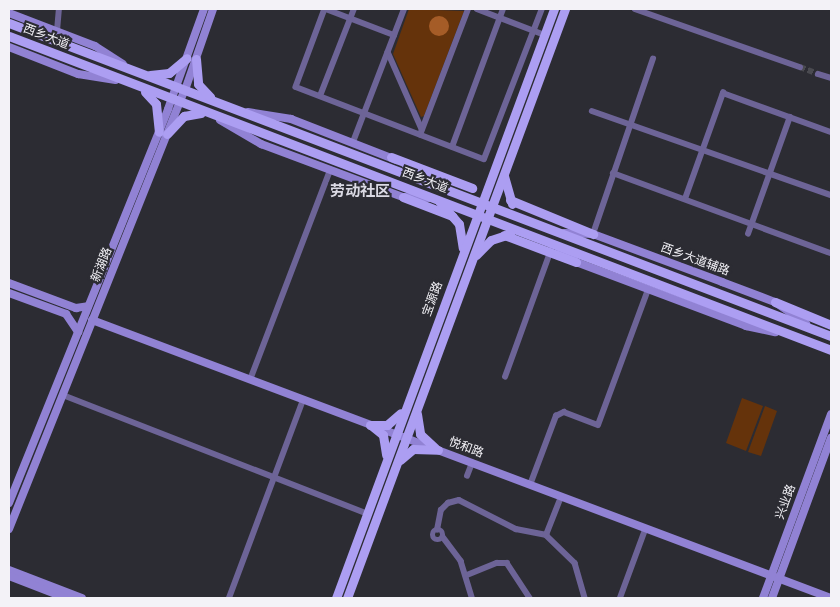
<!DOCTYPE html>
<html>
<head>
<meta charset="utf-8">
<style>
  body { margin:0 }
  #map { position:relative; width:840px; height:607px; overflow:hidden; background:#2c2c33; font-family:Bitter,"Noto Sans SC",serif }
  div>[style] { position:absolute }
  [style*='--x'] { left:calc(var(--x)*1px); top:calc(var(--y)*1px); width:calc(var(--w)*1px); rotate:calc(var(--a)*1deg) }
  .green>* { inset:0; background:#65330b }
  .water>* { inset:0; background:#a55c27 }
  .round { border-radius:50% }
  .street-tunnel>* { height:5.5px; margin-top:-2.75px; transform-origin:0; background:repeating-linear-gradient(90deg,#4a4a50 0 5.5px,transparent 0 8.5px) }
  .street>* { height:5.5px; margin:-2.75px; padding:0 2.75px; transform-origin:2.75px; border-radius:2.75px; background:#6d6497 }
  .street>.ring { margin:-2.75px; padding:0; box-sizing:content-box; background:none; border:5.5px solid #6d6497; border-radius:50% }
  .secondary>* { height:8px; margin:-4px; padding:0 4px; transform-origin:4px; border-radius:4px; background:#9182d4 }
  .primary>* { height:9px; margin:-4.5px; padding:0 4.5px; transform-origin:4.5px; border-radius:4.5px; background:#ac9ef2 }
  span { translate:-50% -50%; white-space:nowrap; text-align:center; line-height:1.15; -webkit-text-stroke:4.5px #2c2c33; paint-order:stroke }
  .street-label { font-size:12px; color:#f3f2f7 }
  .quarter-label { font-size:15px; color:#dbdae4; font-weight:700 }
  .frame { position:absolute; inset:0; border:10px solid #f3f2f7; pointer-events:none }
</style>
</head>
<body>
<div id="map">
  <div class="green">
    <div style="clip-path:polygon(409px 9px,464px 11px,424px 116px,421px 117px,393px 54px)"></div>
    <div style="clip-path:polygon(742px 398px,763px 406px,746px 451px,726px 443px)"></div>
    <div style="clip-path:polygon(765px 406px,777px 411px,761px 456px,748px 452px)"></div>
  </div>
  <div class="water">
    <div class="round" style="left:429px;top:16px;width:20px;height:20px"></div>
  </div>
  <div class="street-tunnel">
    <div style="--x:800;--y:67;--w:19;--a:21"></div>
  </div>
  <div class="street">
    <div style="--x:325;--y:9;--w:83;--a:110.4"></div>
    <div style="--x:296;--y:87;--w:201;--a:21"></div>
    <div style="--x:484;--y:159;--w:161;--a:-68.9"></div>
    <div style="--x:326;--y:9;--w:73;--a:20.9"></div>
    <div style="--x:477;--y:9;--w:73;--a:20.9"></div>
    <div style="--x:635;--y:9;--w:175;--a:19.4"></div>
    <div style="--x:57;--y:31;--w:22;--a:-85"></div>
    <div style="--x:388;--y:52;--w:84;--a:66.2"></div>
    <div style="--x:818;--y:74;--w:14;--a:17"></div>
    <div style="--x:320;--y:96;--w:93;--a:-68.7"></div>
    <div style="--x:592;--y:111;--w:253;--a:19.4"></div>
    <div style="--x:420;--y:135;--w:135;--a:-69.1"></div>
    <div style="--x:353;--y:142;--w:142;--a:-69"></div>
    <div style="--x:452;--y:147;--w:147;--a:-69.7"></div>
    <div style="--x:613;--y:173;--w:232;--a:20.2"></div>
    <div style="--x:685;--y:199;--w:113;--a:-70.3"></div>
    <div style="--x:723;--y:93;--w:115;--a:19.9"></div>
    <div style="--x:593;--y:234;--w:185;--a:-71.1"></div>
    <div style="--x:748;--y:234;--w:124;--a:-70.3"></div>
    <div style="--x:505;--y:377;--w:135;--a:-70.1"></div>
    <div style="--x:250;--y:380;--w:225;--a:-69.1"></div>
    <div style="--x:63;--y:395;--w:325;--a:21.3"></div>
    <div style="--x:467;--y:476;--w:14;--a:-69"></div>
    <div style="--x:530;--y:485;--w:74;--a:-69.4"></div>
    <div style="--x:556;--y:416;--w:9;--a:-27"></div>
    <div style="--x:564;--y:412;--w:36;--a:21"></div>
    <div style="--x:598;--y:425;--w:144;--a:-69.7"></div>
    <div style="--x:437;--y:530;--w:20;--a:-79"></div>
    <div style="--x:441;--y:510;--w:10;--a:-45"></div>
    <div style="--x:448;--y:503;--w:11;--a:-15"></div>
    <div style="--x:459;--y:500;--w:64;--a:27"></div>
    <div style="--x:516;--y:529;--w:31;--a:11"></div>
    <div style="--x:546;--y:535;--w:40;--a:44"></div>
    <div style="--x:575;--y:563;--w:36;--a:74"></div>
    <div class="ring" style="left:433px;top:530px;width:4.5px;height:4.5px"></div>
    <div style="--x:546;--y:535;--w:41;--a:-68.5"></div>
    <div style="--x:443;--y:537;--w:30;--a:53"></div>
    <div style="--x:461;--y:561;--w:39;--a:73"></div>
    <div style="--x:467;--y:575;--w:32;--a:-22"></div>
    <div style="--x:497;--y:563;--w:10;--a:0"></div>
    <div style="--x:507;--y:563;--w:42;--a:56.7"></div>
    <div style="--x:229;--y:598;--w:211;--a:-69.5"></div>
    <div style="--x:620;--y:598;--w:72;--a:-69.8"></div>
  </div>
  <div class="secondary">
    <div style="--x:9;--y:13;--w:92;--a:21"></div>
    <div style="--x:95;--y:46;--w:33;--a:33"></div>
    <div style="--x:9;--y:47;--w:74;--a:21.4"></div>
    <div style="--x:78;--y:74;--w:38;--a:9"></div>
    <div style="--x:248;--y:112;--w:44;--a:9.2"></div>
    <div style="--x:291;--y:119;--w:113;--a:21.3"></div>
    <div style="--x:220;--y:120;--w:48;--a:30.3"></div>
    <div style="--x:261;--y:144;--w:152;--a:20.5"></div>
    <div style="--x:403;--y:197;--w:27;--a:2"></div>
    <div style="--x:406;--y:165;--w:31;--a:32"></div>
    <div style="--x:564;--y:233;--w:29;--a:2"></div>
    <div style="--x:593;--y:234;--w:138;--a:20.4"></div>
    <div style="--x:722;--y:282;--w:57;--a:20.7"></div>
    <div style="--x:775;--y:302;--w:38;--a:35"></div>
    <div style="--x:557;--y:246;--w:25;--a:40"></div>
    <div style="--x:576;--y:262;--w:182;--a:20.6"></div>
    <div style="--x:746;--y:326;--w:30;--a:12"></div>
    <div style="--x:9;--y:283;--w:72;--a:20.5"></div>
    <div style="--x:76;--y:308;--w:12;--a:-9"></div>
    <div style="--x:9;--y:293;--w:61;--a:20.2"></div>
    <div style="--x:66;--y:314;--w:22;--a:56"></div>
    <div style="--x:92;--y:320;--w:790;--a:20.62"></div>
    <div style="--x:9;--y:503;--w:425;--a:-68"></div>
    <div style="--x:168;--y:109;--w:106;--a:-70.2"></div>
    <div style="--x:9;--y:529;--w:473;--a:-68.2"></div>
    <div style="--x:185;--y:90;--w:86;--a:-70.9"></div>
    <div style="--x:9;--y:570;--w:78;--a:21"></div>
    <div style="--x:9;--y:576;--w:61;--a:21.1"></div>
    <div style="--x:763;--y:598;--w:196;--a:-69.7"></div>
    <div style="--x:772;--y:598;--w:171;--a:-69.8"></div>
  </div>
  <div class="primary">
    <div style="--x:9;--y:23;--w:880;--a:20.85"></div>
    <div style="--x:9;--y:36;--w:880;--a:20.91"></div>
    <div style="--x:196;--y:59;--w:25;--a:85"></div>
    <div style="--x:198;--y:84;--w:18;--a:47"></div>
    <div style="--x:150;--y:75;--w:19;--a:-6"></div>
    <div style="--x:169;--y:73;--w:23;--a:-40"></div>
    <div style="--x:145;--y:92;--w:16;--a:47"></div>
    <div style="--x:156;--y:104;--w:28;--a:84"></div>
    <div style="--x:167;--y:134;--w:25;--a:-47"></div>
    <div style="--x:184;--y:116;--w:17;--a:-10"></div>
    <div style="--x:391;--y:157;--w:87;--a:20.9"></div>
    <div style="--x:504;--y:176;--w:29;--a:74"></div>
    <div style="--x:403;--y:197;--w:53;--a:21.2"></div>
    <div style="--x:510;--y:200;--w:90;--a:22.3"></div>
    <div style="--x:439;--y:201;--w:30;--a:49"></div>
    <div style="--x:459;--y:224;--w:24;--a:81"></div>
    <div style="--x:504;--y:235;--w:77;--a:20.6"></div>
    <div style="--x:476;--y:255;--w:21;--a:-45"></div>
    <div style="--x:491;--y:240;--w:20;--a:-18"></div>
    <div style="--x:775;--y:302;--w:61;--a:22.3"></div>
    <div style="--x:417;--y:414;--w:20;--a:81"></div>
    <div style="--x:420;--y:434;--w:21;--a:43"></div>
    <div style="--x:370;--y:425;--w:17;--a:0"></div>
    <div style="--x:387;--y:425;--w:18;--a:-41"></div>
    <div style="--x:372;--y:426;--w:14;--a:39"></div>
    <div style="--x:383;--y:435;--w:20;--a:81"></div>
    <div style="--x:400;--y:460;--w:17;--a:-40"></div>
    <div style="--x:413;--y:449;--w:25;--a:2"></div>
    <div style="--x:336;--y:598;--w:628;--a:-69.69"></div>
    <div style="--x:347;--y:598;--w:628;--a:-69.69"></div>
  </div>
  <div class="street-label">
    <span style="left:46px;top:37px;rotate:21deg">西乡大道</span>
    <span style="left:425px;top:181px;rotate:21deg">西乡大道</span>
    <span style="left:695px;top:260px;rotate:20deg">西乡大道辅路</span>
    <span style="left:102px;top:265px;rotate:-68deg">新湖路</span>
    <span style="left:433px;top:299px;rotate:-70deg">宝源路</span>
    <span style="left:466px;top:448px;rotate:21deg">悦和路</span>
    <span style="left:786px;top:502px;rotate:-70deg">兴业路</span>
  </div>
  <div class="quarter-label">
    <span style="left:360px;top:192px">劳动社区</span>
  </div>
  <div class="frame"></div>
</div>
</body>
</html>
